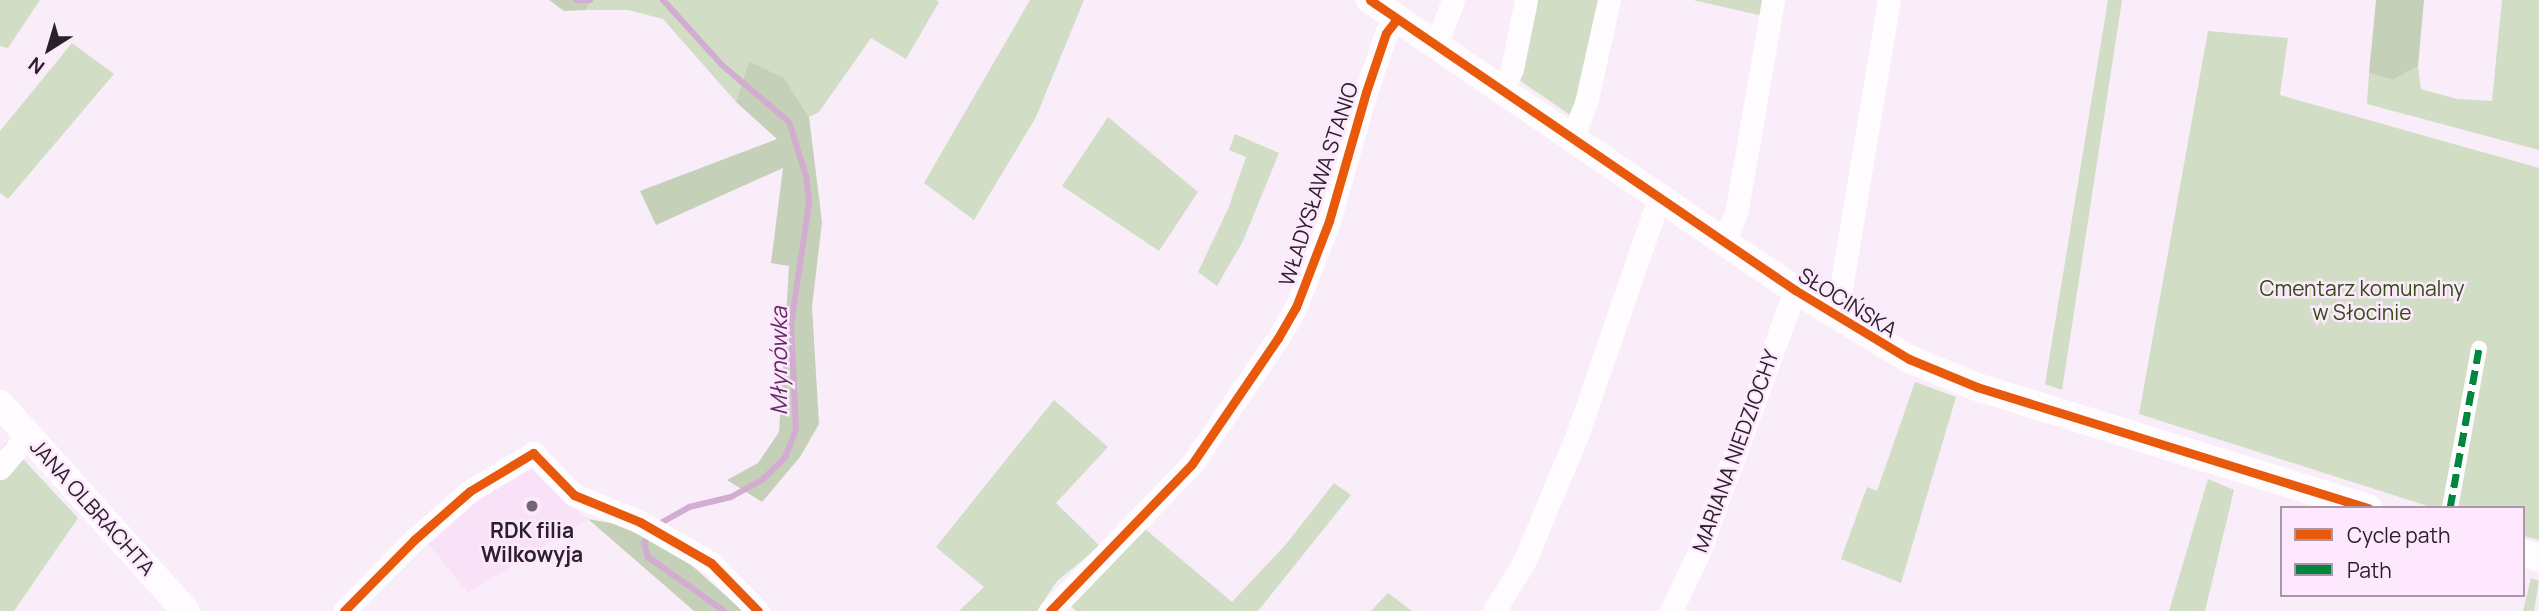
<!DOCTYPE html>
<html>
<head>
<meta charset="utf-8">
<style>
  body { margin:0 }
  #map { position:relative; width:2539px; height:611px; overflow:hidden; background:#f9edf9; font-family:Manrope,sans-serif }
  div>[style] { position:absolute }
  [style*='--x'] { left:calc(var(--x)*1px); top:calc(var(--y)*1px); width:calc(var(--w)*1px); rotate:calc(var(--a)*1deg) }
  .built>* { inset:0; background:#f9e2f8 }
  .green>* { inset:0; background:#d1ddc5 }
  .forest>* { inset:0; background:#c5d0b8 }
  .stream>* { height:6px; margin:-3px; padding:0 3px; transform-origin:3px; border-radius:3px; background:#d2add1 }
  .pedestrian>* { height:16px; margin:-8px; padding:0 8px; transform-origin:8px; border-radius:8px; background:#fefcfe }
  .minor>* { height:23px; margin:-11.5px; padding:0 11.5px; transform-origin:11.5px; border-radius:11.5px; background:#fefcfe }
  .tertiary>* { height:28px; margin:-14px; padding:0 14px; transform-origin:14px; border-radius:14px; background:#fefcfe }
  .quiet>* { height:7px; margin-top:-3.5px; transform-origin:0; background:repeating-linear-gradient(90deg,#00873e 0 14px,transparent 0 21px) }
  .cycleway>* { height:9px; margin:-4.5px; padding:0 4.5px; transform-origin:4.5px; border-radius:4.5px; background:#e8590c }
  .dots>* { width:19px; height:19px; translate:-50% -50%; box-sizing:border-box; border:4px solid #fee8fd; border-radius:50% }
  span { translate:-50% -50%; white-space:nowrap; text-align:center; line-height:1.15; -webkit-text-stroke:5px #fee8fd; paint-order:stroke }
  .street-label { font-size:21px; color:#2b212a }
  .park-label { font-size:21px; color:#304d12 }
  .poi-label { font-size:21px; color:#2b212a; font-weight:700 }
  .water-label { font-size:23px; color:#652b65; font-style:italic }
  .legend { position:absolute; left:2280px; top:506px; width:245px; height:91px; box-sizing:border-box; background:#fee8fd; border:2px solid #aa98a9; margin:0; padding:9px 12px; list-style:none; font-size:21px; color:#2b212a }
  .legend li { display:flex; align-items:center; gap:14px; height:35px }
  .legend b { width:35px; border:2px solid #aa98a9 }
  .north { position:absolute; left:14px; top:14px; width:70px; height:70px; -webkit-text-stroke:5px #fee8fd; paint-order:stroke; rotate:217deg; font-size:19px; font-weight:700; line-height:28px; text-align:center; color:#2b212a }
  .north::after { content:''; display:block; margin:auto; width:24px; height:32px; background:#2b212a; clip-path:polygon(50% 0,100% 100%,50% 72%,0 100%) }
</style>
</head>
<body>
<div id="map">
  <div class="built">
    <div style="clip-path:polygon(533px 461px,556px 492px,588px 519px,468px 593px,426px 541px,479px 495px)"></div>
  </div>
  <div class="green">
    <div style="clip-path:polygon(0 0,40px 0,8px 48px,0 46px)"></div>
    <div style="clip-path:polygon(591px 0,936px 0,939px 2px,906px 59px,871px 38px,819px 112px,809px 117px,784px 78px,749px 61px,736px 102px,663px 19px,628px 10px,586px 10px)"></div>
    <div style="clip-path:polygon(1030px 0,1084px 0,1036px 117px,974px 220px,924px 183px)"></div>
    <div style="clip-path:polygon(1532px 0,1603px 0,1573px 117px,1515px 77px)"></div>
    <div style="clip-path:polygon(1693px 0,1765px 0,1763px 16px)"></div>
    <div style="clip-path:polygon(2108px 0,2122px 0,2062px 390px,2045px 384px)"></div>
    <div style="clip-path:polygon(2502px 0,2539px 0,2539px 150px,2367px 104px,2369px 73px,2393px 80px,2418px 66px,2421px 89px,2457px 99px,2492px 101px)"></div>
    <div style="clip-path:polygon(2208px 31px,2288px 38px,2280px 95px,2539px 168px,2539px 540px,2523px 536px,2523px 508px,2434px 508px,2139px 414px)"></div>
    <div style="clip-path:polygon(72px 43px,114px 74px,8px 199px,0 193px,0 131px)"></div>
    <div style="clip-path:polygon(1108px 117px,1198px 192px,1159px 251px,1062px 186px)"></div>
    <div style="clip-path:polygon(1235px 134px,1279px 153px,1243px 241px,1217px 286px,1198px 272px,1228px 209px,1246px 157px,1229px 150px)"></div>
    <div style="clip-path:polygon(1915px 382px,1956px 397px,1901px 583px,1841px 559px,1867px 487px,1877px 491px)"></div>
    <div style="clip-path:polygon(1054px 400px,1108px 447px,1056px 503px,1100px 546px,1057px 581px,1037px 611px,959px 611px,984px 587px,936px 547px)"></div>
    <div style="clip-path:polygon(7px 442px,78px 518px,14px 611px,0 611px,0 451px)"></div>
    <div style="clip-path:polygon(2208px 479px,2234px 490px,2205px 611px,2169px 611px)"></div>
    <div style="clip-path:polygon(1334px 483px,1351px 495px,1258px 611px,1076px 611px,1068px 603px,1144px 528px,1232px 602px,1287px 543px)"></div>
    <div style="clip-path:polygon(2531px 578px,2539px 581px,2534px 611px,2523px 611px)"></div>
    <div style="clip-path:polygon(1388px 593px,1412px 611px,1371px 611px)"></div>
  </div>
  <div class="forest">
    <div style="clip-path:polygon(549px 0,591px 0,586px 10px,564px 11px)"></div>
    <div style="clip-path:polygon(2376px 0,2424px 0,2418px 66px,2393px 80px,2369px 73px)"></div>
    <div style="clip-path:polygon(749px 61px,784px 78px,809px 117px,822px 222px,812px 307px,819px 424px,800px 457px,762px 502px,727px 480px,758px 463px,779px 432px,789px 266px,771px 263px,783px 168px,656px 225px,640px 191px,777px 139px,736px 102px)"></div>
    <div style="clip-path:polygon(588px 519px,627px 526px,689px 563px,743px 611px,694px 611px)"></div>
  </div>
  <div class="stream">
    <div style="--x:576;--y:0;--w:14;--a:0"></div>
    <div style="--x:657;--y:525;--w:37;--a:-29"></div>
    <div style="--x:689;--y:507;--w:43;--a:-13.4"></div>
    <div style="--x:731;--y:497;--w:37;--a:-29"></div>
    <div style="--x:763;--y:479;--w:30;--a:-44"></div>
    <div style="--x:785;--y:458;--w:30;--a:-69"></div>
    <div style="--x:796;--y:430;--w:105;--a:-92.7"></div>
    <div style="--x:791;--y:325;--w:123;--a:-81.6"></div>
    <div style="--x:809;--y:203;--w:27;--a:-96"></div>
    <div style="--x:806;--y:176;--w:57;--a:-107.5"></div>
    <div style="--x:789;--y:122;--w:88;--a:-139.6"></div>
    <div style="--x:722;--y:65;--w:88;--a:-132.2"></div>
    <div style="--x:650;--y:533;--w:12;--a:121"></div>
    <div style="--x:644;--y:543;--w:15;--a:74"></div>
    <div style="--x:648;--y:557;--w:93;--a:35.4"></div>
  </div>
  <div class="pedestrian">
    <div style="--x:2450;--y:508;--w:162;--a:-79.7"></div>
  </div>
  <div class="minor">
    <div style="--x:1436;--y:47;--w:50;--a:-70.1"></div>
    <div style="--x:1502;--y:92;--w:25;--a:-67"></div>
    <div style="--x:1512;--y:69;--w:70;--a:-78.5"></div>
    <div style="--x:1572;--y:139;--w:39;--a:-69"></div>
    <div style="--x:1586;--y:103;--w:106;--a:-77.4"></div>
    <div style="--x:1724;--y:242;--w:35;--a:-68"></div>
    <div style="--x:1737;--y:209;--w:212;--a:-80.2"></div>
    <div style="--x:1829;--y:313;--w:21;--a:-59"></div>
    <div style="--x:1840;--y:295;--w:299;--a:-80.6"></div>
    <div style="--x:0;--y:468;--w:43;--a:-49.7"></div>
    <div style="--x:344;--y:611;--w:100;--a:-45.4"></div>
    <div style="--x:414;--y:540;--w:74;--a:-41.2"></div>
    <div style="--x:470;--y:491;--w:74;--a:-31.1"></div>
    <div style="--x:533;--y:453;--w:59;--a:45.7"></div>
    <div style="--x:574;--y:495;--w:71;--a:22.2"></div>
    <div style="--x:640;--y:522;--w:82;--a:30"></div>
    <div style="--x:711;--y:563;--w:67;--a:45.6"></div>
    <div style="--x:1050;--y:611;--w:204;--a:-46"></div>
    <div style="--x:1192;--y:464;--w:153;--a:-55.7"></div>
    <div style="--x:1278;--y:338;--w:36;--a:-60"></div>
    <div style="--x:1296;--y:307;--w:92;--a:-69"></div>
    <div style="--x:1329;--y:221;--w:134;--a:-74"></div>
    <div style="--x:1366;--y:92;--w:62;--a:-71.3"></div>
    <div style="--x:1386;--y:33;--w:16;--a:-52"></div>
    <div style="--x:1494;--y:611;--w:57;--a:-58.5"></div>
    <div style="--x:1524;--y:562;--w:138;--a:-67.3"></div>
    <div style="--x:1577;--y:435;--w:251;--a:-70.9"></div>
    <div style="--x:1671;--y:611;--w:63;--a:-64.7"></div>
    <div style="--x:1698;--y:554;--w:281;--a:-69.8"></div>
  </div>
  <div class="tertiary">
    <div style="--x:1370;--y:0;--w:515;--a:34.31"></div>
    <div style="--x:1795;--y:290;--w:133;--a:31.2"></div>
    <div style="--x:1909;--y:359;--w:74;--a:22.4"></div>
    <div style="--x:1977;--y:387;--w:410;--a:17.2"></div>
    <div style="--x:0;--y:404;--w:278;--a:48.1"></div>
    <div style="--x:2523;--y:553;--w:17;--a:17"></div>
  </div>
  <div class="quiet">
    <div style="--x:2450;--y:508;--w:162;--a:-79.7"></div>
  </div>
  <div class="cycleway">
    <div style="--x:1370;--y:0;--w:515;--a:34.31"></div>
    <div style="--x:1795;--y:290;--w:133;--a:31.2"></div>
    <div style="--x:1909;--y:359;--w:74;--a:22.4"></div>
    <div style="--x:1977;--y:387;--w:410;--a:17.2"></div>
    <div style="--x:344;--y:611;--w:100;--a:-45.4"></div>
    <div style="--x:414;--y:540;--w:74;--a:-41.2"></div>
    <div style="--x:470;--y:491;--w:74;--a:-31.1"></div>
    <div style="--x:533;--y:453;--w:59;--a:45.7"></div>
    <div style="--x:574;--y:495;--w:71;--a:22.2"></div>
    <div style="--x:640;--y:522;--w:82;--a:30"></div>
    <div style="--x:711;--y:563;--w:67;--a:45.6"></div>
    <div style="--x:1050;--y:611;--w:204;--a:-46"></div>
    <div style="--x:1192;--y:464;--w:153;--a:-55.7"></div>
    <div style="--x:1278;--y:338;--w:36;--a:-60"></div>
    <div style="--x:1296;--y:307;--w:92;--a:-69"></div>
    <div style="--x:1329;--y:221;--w:134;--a:-74"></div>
    <div style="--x:1366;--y:92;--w:62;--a:-71.3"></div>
    <div style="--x:1386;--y:33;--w:16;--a:-52"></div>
  </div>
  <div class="dots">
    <div style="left:532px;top:506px;background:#736872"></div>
  </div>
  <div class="street-label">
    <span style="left:1318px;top:184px;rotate:-72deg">WŁADYSŁAWA STANIO</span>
    <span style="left:1848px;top:302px;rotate:32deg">SŁOCIŃSKA</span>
    <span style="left:1735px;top:451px;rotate:-70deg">MARIANA NIEDZIOCHY</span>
    <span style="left:93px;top:507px;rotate:48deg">JANA OLBRACHTA</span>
  </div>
  <div class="park-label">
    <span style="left:2362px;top:300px">Cmentarz komunalny<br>w Słocinie</span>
  </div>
  <div class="poi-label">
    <span style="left:532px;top:542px">RDK filia<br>Wilkowyja</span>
  </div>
  <div class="water-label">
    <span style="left:778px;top:361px;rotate:-90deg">Młynówka</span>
  </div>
  <ul class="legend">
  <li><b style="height:9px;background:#e8590c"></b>Cycle path</li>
  <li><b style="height:9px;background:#00873e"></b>Path</li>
  </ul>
  <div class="north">N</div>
</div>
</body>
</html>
